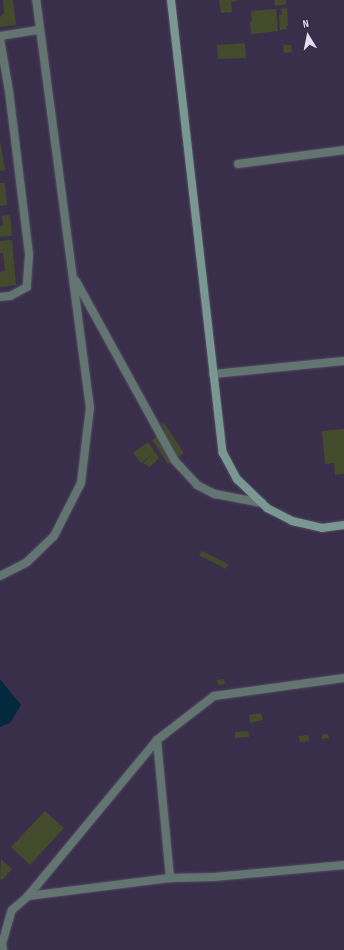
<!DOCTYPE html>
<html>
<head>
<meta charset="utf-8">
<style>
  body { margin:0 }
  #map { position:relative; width:344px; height:950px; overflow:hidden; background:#3a2f4b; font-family:"Sofia Sans Condensed",sans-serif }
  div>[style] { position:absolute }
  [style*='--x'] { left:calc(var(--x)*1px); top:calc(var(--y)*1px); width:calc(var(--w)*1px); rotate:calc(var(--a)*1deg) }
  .water>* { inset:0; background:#04283e }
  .building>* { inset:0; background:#434b2c }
  .roads { filter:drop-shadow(0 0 1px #554b66) drop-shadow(0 0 1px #554b66) }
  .lane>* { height:8px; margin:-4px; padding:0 4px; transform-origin:4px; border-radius:4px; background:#627571 }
  .street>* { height:8px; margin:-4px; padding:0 4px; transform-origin:4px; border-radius:4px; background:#627571 }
  .secondary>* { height:8px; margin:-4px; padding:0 4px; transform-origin:4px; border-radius:4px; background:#7a9892 }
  span { translate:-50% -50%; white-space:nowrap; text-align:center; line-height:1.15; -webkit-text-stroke:3px #302541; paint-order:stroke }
  .north { position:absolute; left:288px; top:16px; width:40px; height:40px; -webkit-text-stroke:3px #302541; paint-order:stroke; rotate:350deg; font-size:11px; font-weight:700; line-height:16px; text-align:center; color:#e5dff1 }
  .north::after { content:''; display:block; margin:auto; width:14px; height:18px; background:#e5dff1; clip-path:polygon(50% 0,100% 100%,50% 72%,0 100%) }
</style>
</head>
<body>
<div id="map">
  <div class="water">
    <div style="clip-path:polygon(0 679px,21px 705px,10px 723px,0 727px)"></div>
  </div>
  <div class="building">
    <div style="clip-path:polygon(3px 0,13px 0,16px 25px,0 27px,0 17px,4px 14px)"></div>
    <div style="clip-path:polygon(219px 0,237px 0,237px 1px,231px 2px,232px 12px,221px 13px)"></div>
    <div style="clip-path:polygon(274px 0,286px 0,286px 4px,275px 6px)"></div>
    <div style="clip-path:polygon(287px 8px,288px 26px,286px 26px,287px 29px,280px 30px,279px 15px,282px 15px,281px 9px)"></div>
    <div style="clip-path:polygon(276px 9px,278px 31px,251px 34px,250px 22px,252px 21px,251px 11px)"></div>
    <div style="clip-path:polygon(245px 43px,246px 58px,218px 59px,217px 45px)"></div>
    <div style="clip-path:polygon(283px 45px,291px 45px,292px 52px,284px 53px)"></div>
    <div style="clip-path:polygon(0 141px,5px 170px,0 171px)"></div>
    <div style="clip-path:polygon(0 183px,5px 183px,7px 205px,0 206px)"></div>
    <div style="clip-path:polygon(10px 215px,12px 236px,0 237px,0 226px,3px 226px,2px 216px)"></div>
    <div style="clip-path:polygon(12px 240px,16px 285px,0 287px,0 272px,5px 271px,3px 253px,0 253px,0 241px)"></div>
    <div style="clip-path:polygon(164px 423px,184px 453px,168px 464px,152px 440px,165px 431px,161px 425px)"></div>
    <div style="clip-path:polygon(344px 429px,344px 474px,335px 475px,334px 463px,325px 464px,322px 431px)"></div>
    <div style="clip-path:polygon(148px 442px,159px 458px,150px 467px,143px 463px,154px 453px,141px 463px,133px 453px)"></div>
    <div style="clip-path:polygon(202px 551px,228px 564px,226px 569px,199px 555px)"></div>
    <div style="clip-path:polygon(224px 679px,225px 684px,218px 685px,217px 680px)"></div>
    <div style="clip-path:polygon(261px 713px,263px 720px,250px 723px,249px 715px)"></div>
    <div style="clip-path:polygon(248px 731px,249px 737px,235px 738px,235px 732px)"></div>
    <div style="clip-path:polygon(328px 734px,329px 738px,322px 739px,322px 735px)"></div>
    <div style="clip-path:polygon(308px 735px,309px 741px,300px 742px,299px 736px)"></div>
    <div style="clip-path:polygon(45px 811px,64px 828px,30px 865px,11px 847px)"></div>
    <div style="clip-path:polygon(1px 859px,12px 869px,2px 880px,0 879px)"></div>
  </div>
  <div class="roads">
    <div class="lane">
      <div style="--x:157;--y:740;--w:139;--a:84.6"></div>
      <div style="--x:28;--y:896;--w:143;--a:-7.2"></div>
      <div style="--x:170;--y:878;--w:44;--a:-1.3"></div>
      <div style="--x:214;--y:877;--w:131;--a:-5.3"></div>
      <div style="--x:3;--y:950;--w:6;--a:-99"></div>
      <div style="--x:2;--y:944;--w:35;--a:-74"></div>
      <div style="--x:12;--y:910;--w:21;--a:-41"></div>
      <div style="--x:28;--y:896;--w:202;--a:-50.4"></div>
      <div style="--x:157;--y:740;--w:72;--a:-37.7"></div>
      <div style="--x:214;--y:696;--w:131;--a:-7.9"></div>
    </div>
    <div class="street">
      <div style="--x:0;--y:36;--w:39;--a:-9"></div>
      <div style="--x:0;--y:39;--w:53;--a:80.2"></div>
      <div style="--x:9;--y:91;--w:165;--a:83"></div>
      <div style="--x:29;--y:255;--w:32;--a:94"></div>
      <div style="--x:27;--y:287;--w:19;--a:152"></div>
      <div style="--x:10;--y:296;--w:10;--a:174"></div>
      <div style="--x:238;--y:164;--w:107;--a:-7.5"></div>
      <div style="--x:76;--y:281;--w:205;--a:61.2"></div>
      <div style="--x:175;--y:461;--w:33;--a:47"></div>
      <div style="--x:197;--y:485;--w:20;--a:27"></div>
      <div style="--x:215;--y:494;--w:48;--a:10.8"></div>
      <div style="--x:213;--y:374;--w:132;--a:-5.7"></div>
      <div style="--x:0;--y:576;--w:30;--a:-27"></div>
      <div style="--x:27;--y:562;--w:37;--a:-44"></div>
      <div style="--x:54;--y:536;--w:59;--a:-63"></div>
      <div style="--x:81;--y:483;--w:76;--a:-83.2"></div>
      <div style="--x:90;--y:408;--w:412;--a:-97.5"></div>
    </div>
    <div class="secondary">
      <div style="--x:171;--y:0;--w:456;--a:83.5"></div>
      <div style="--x:223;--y:453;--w:30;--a:62"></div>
      <div style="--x:237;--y:479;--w:42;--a:44"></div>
      <div style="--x:267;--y:508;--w:28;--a:27"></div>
      <div style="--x:292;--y:521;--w:31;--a:13"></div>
      <div style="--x:322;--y:528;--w:22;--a:-8"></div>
    </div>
  </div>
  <div class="north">N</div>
</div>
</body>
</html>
